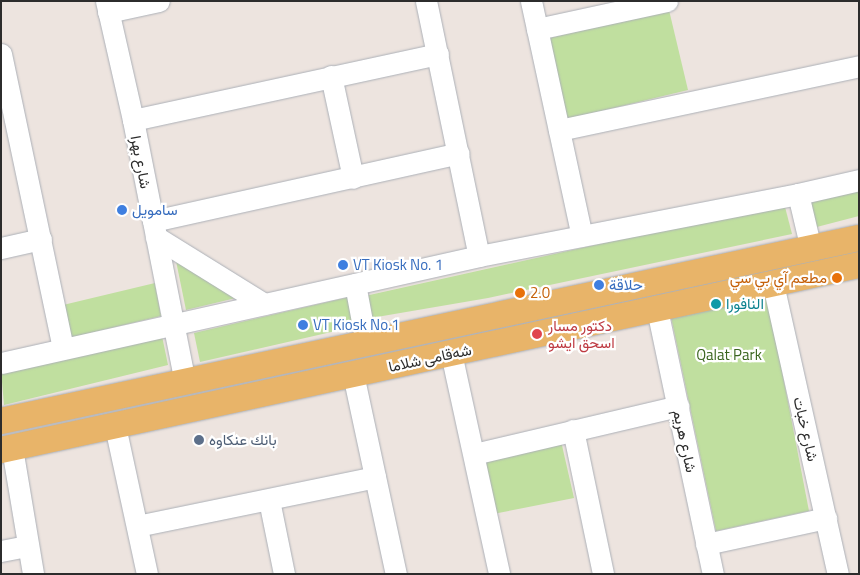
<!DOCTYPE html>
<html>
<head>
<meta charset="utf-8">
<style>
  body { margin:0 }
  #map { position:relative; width:860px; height:575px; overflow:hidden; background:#ede4df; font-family:"Titillium Web",Vazirmatn,sans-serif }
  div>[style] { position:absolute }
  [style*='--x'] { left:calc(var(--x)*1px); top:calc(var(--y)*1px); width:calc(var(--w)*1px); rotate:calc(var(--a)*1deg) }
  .green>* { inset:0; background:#c0df9f }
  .roads { filter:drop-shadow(0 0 1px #acb0b7) drop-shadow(0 0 1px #acb0b7) }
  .minor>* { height:21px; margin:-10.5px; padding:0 10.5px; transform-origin:10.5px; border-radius:10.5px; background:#fff }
  .major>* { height:26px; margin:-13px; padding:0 13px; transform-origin:13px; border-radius:13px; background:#e8b469 }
  .dots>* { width:14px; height:14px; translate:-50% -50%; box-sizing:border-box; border:2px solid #fff; border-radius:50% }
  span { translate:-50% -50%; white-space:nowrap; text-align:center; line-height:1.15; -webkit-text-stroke:4.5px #fff; paint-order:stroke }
  .street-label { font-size:15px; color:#2c2c2c }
  .shop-label { font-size:15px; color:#366cbe }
  .left { translate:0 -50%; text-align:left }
  .food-label { font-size:15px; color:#c56008 }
  .right { translate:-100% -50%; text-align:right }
  .culture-label { font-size:15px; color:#0d838f }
  .health-label { font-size:15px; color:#be3a42 }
  .park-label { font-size:15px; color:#3a651f }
  .service-label { font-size:15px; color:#4e5e75 }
  .frame { position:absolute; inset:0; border:2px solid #2c2c2c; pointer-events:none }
</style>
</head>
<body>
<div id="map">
  <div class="green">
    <div style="clip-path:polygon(669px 10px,688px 90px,564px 120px,545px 39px)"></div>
    <div style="clip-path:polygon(859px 187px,859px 216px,809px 229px,804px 199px)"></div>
    <div style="clip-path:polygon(784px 203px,792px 234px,488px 298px,371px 318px,365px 296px)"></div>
    <div style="clip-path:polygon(175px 256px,240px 297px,186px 310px)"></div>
    <div style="clip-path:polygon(155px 283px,161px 316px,70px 338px,63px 305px)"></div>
    <div style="clip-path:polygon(767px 293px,809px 511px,716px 531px,670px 312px)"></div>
    <div style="clip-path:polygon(349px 297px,353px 327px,200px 362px,194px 333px)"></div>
    <div style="clip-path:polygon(162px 336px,168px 365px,4px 405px,1px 370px)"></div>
    <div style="clip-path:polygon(561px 441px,574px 498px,493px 514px,483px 462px)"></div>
  </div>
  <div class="roads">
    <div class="minor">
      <div style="--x:106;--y:1;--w:122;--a:77.2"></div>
      <div style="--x:133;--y:120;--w:267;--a:78.8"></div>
      <div style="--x:426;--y:1;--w:260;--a:78.3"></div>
      <div style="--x:531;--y:1;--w:240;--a:77.8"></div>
      <div style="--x:108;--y:12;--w:52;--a:-12.2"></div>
      <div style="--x:537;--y:29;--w:133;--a:-12.2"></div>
      <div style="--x:1;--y:54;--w:300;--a:78.1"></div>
      <div style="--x:331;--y:76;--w:104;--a:77.8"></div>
      <div style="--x:133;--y:120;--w:312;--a:-12.2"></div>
      <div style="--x:559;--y:130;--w:307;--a:-12"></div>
      <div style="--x:798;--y:194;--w:57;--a:76.7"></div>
      <div style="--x:153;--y:221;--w:313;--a:-12.5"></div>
      <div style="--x:156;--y:237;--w:127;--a:31.8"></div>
      <div style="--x:1;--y:248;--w:41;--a:-12.7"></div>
      <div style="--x:355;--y:284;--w:60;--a:79.4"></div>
      <div style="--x:773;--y:284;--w:297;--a:77.4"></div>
      <div style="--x:657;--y:309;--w:271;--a:78.1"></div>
      <div style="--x:451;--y:353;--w:226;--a:77.7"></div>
      <div style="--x:1;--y:363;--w:490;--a:-12.6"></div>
      <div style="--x:479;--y:256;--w:325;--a:-11"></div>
      <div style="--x:798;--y:194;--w:63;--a:-12.9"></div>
      <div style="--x:353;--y:374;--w:205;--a:77.9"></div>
      <div style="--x:115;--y:426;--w:151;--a:77.8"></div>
      <div style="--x:573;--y:430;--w:147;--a:78.2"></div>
      <div style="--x:12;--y:448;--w:128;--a:80.5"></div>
      <div style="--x:474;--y:454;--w:210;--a:-13.2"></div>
      <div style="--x:269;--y:500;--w:76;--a:78.5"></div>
      <div style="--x:137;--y:526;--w:243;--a:-11.6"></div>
      <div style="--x:706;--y:544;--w:123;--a:-12.2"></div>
      <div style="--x:1;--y:551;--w:26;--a:-11"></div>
    </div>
    <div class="major">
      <div style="--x:1;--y:421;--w:877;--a:-12.04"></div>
      <div style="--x:1;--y:450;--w:878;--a:-12.17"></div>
    </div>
  </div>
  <div class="dots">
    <div style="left:122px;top:210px;background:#3f7fe0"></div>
    <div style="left:343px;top:265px;background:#3f7fe0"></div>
    <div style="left:837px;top:278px;background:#e8710a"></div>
    <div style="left:599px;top:285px;background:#3f7fe0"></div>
    <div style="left:520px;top:293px;background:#e8710a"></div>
    <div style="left:716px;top:304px;background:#0f9aa8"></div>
    <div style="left:303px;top:325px;background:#3f7fe0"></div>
    <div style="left:537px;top:334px;background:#e0444e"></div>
    <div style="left:199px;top:440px;background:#5c6f8a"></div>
  </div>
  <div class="street-label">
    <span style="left:141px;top:162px;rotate:79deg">شارع بهرا</span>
    <span style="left:430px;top:358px;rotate:-12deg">شەقامی شلاما</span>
    <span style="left:806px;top:429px;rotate:77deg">شارع خبات</span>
    <span style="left:685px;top:441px;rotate:78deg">شارع هريم</span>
  </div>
  <div class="shop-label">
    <span class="left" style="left:132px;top:210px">سامويل</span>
    <span class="left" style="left:353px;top:265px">VT Kiosk No. 1</span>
    <span class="left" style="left:609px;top:285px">حلاقة</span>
    <span class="left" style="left:313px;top:325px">VT Kiosk No.1</span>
  </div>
  <div class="food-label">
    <span class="right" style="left:827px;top:278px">مطعم آي بي سي</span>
    <span class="left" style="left:530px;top:293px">2.0</span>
  </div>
  <div class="culture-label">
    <span class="left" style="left:726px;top:304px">النافورا</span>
  </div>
  <div class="health-label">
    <span class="left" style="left:548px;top:334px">دكتور مسار<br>اسحق ايشو</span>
  </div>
  <div class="park-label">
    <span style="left:729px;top:355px">Qalat Park</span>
  </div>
  <div class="service-label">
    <span class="left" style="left:209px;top:440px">بانك عنكاوه</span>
  </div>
  <div class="frame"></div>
</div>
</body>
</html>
